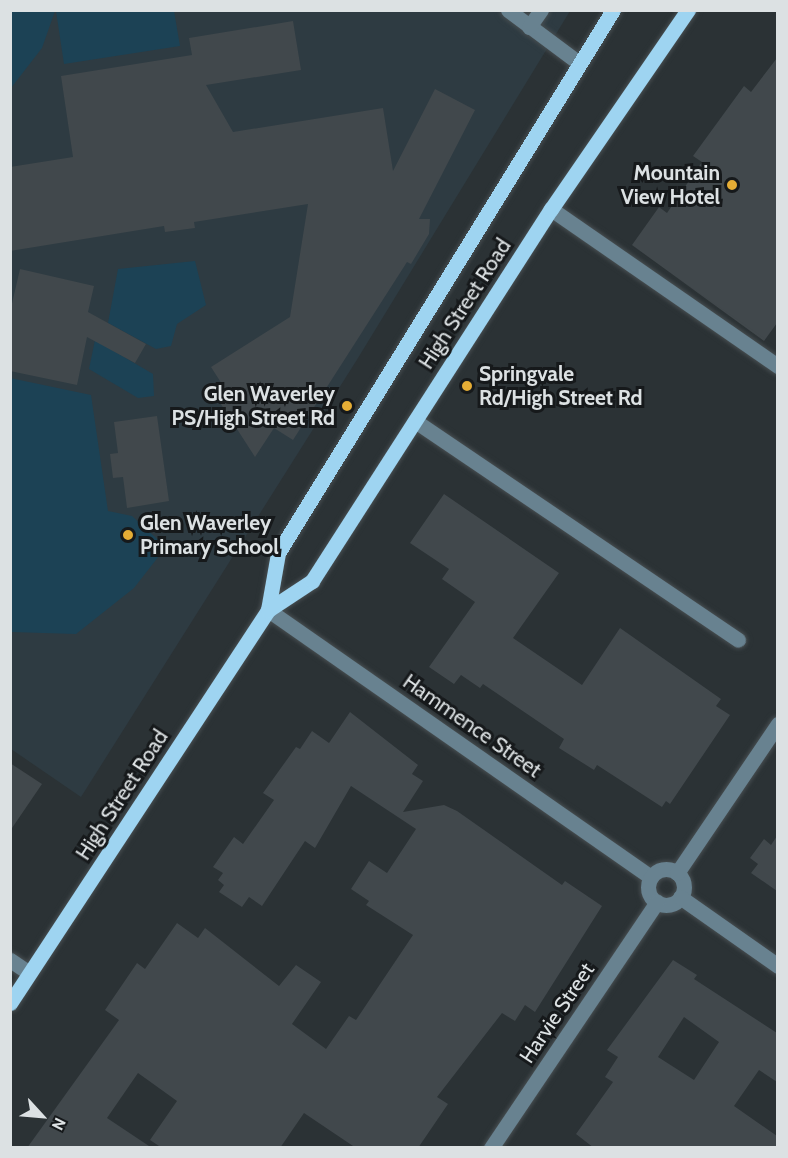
<!DOCTYPE html>
<html>
<head>
<meta charset="utf-8">
<style>
  body { margin:0 }
  #map { position:relative; width:788px; height:1158px; overflow:hidden; background:#2b3235; font-family:Cabin,sans-serif }
  div>[style] { position:absolute }
  [style*='--x'] { left:calc(var(--x)*1px); top:calc(var(--y)*1px); width:calc(var(--w)*1px); rotate:calc(var(--a)*1deg) }
  .built>* { inset:0; background:#2e3b42 }
  .green>* { inset:0; background:#1c4255 }
  .building>* { inset:0; background:#41484c }
  .roads { filter:drop-shadow(0 0 2px #474e51) drop-shadow(0 0 2px #474e51) }
  .minor>* { height:15px; margin:-7.5px; padding:0 7.5px; transform-origin:7.5px; border-radius:7.5px; background:#688290 }
  .minor>.ring { margin:-7.5px; padding:0; box-sizing:content-box; background:none; border:15px solid #688290; border-radius:50% }
  .major>* { height:15px; margin:-7.5px; padding:0 7.5px; transform-origin:7.5px; border-radius:7.5px; background:#9ed4f1 }
  .dots>* { width:16px; height:16px; translate:-50% -50%; box-sizing:border-box; border:3px solid #16191b; border-radius:50% }
  span { translate:-50% -50%; white-space:nowrap; text-align:center; line-height:1.15; -webkit-text-stroke:6px #16191b; paint-order:stroke }
  .poi-label { font-size:21px; color:#dce1e3; font-weight:700 }
  .right { translate:-100% -50%; text-align:right }
  .left { translate:0 -50%; text-align:left }
  .street-label { font-size:21px; color:#dce1e3 }
  .frame { position:absolute; inset:0; border:12px solid #dce1e3; pointer-events:none }
  .north { position:absolute; left:12px; top:1086px; width:60px; height:60px; -webkit-text-stroke:4px #16191b; paint-order:stroke; rotate:116deg; font-size:16px; font-weight:700; line-height:24px; text-align:center; color:#dce1e3 }
  .north::after { content:''; display:block; margin:auto; width:21px; height:27px; background:#dce1e3; clip-path:polygon(50% 0,100% 100%,50% 72%,0 100%) }
</style>
</head>
<body>
<div id="map">
  <div class="built">
    <div style="clip-path:polygon(10px 11px,570px 11px,358px 358px,81px 797px,11px 749px)"></div>
  </div>
  <div class="green">
    <div style="clip-path:polygon(11px 10px,55px 11px,42px 48px,11px 88px)"></div>
    <div style="clip-path:polygon(56px 11px,174px 11px,180px 46px,64px 64px)"></div>
    <div style="clip-path:polygon(195px 261px,206px 305px,177px 324px,171px 346px,156px 349px,108px 323px,118px 269px)"></div>
    <div style="clip-path:polygon(95px 340px,153px 374px,154px 396px,138px 398px,89px 369px)"></div>
    <div style="clip-path:polygon(10px 378px,91px 395px,108px 511px,132px 516px,166px 547px,134px 588px,76px 634px,11px 632px)"></div>
  </div>
  <div class="building">
    <div style="clip-path:polygon(293px 21px,301px 70px,206px 85px,233px 132px,383px 108px,393px 171px,435px 89px,475px 110px,419px 219px,430px 219px,429px 234px,411px 264px,407px 262px,293px 440px,274px 428px,255px 457px,217px 398px,227px 392px,211px 367px,290px 317px,308px 204px,194px 222px,195px 228px,165px 232px,164px 226px,10px 251px,10px 167px,73px 157px,61px 76px,192px 55px,189px 38px)"></div>
    <div style="clip-path:polygon(777px 58px,777px 323px,764px 341px,632px 245px,659px 207px,667px 213px,702px 162px,693px 156px,744px 86px,751px 92px)"></div>
    <div style="clip-path:polygon(20px 269px,94px 286px,88px 312px,146px 344px,135px 363px,87px 337px,77px 385px,10px 371px,10px 312px)"></div>
    <div style="clip-path:polygon(157px 416px,169px 501px,127px 508px,123px 477px,113px 478px,110px 454px,118px 453px,114px 422px)"></div>
    <div style="clip-path:polygon(444px 494px,559px 573px,513px 638px,582px 685px,620px 628px,721px 699px,716px 706px,730px 715px,670px 804px,666px 801px,662px 807px,597px 765px,594px 770px,559px 748px,564px 739px,483px 684px,480px 688px,461px 675px,454px 684px,429px 667px,475px 602px,442px 579px,449px 569px,410px 543px)"></div>
    <div style="clip-path:polygon(350px 712px,418px 765px,412px 774px,423px 781px,403px 812px,444px 805px,457px 811px,562px 885px,565px 881px,602px 906px,535px 1012px,525px 1005px,515px 1021px,502px 1013px,437px 1097px,448px 1104px,418px 1148px,356px 1148px,304px 1113px,280px 1148px,162px 1148px,150px 1140px,177px 1101px,138px 1073px,107px 1118px,152px 1148px,27px 1148px,119px 1020px,105px 1010px,137px 963px,145px 969px,177px 923px,198px 938px,205px 928px,279px 986px,296px 965px,321px 982px,292px 1024px,326px 1049px,349px 1016px,356px 1020px,413px 935px,366px 905px,369px 901px,351px 889px,369px 861px,387px 873px,416px 829px,351px 786px,315px 848px,305px 841px,262px 906px,249px 897px,242px 907px,219px 892px,224px 885px,218px 880px,223px 873px,213px 867px,234px 837px,243px 844px,274px 800px,263px 793px,296px 747px,300px 749px,312px 731px,329px 743px)"></div>
    <div style="clip-path:polygon(10px 763px,42px 784px,10px 831px)"></div>
    <div style="clip-path:polygon(777px 836px,777px 891px,751px 873px,758px 864px,750px 858px,764px 839px,771px 845px)"></div>
    <div style="clip-path:polygon(evenodd,673px 960px,697px 975px,694px 979px,777px 1033px,777px 1082px,759px 1070px,734px 1106px,777px 1136px,777px 1148px,594px 1148px,576px 1134px,613px 1082px,605px 1077px,618px 1057px,607px 1050px,673px 960px,684px 1017px,719px 1042px,694px 1080px,658px 1057px,684px 1017px)"></div>
  </div>
  <div class="roads">
    <div class="minor">
      <div style="--x:508;--y:10;--w:89;--a:36.7"></div>
      <div style="--x:529;--y:27;--w:21;--a:-55"></div>
      <div style="--x:551;--y:209;--w:276;--a:34.7"></div>
      <div style="--x:415;--y:421;--w:390;--a:34.1"></div>
      <div style="--x:268;--y:610;--w:467;--a:34.9"></div>
      <div class="ring" style="left:648px;top:869px;width:21px;height:21px"></div>
      <div style="--x:677;--y:873;--w:180;--a:-55.9"></div>
      <div style="--x:680;--y:897;--w:120;--a:35.1"></div>
      <div style="--x:10;--y:960;--w:23;--a:34"></div>
      <div style="--x:491;--y:1148;--w:297;--a:-56"></div>
    </div>
    <div class="major">
      <div style="--x:268;--y:610;--w:58;--a:-80"></div>
      <div style="--x:278;--y:553;--w:638;--a:-58.33"></div>
      <div style="--x:10;--y:1003;--w:470;--a:-56.7"></div>
      <div style="--x:268;--y:610;--w:53;--a:-33.4"></div>
      <div style="--x:312;--y:581;--w:442;--a:-57.3"></div>
      <div style="--x:551;--y:209;--w:242;--a:-55.5"></div>
    </div>
  </div>
  <div class="dots">
    <div style="left:732px;top:185px;background:#e5ad35"></div>
    <div style="left:467px;top:386px;background:#e5ad35"></div>
    <div style="left:347px;top:406px;background:#e5ad35"></div>
    <div style="left:128px;top:535px;background:#e5ad35"></div>
  </div>
  <div class="poi-label">
    <span class="right" style="left:720px;top:185px">Mountain<br>View Hotel</span>
    <span class="left" style="left:479px;top:386px">Springvale<br>Rd/High Street Rd</span>
    <span class="right" style="left:335px;top:406px">Glen Waverley<br>PS/High Street Rd</span>
    <span class="left" style="left:140px;top:535px">Glen Waverley<br>Primary School</span>
  </div>
  <div class="street-label">
    <span style="left:465px;top:304px;rotate:-57deg">High Street Road</span>
    <span style="left:472px;top:726px;rotate:35deg">Hammence Street</span>
    <span style="left:122px;top:795px;rotate:-57deg">High Street Road</span>
    <span style="left:557px;top:1013px;rotate:-56deg">Harvie Street</span>
  </div>
  <div class="frame"></div>
  <div class="north">N</div>
</div>
</body>
</html>
